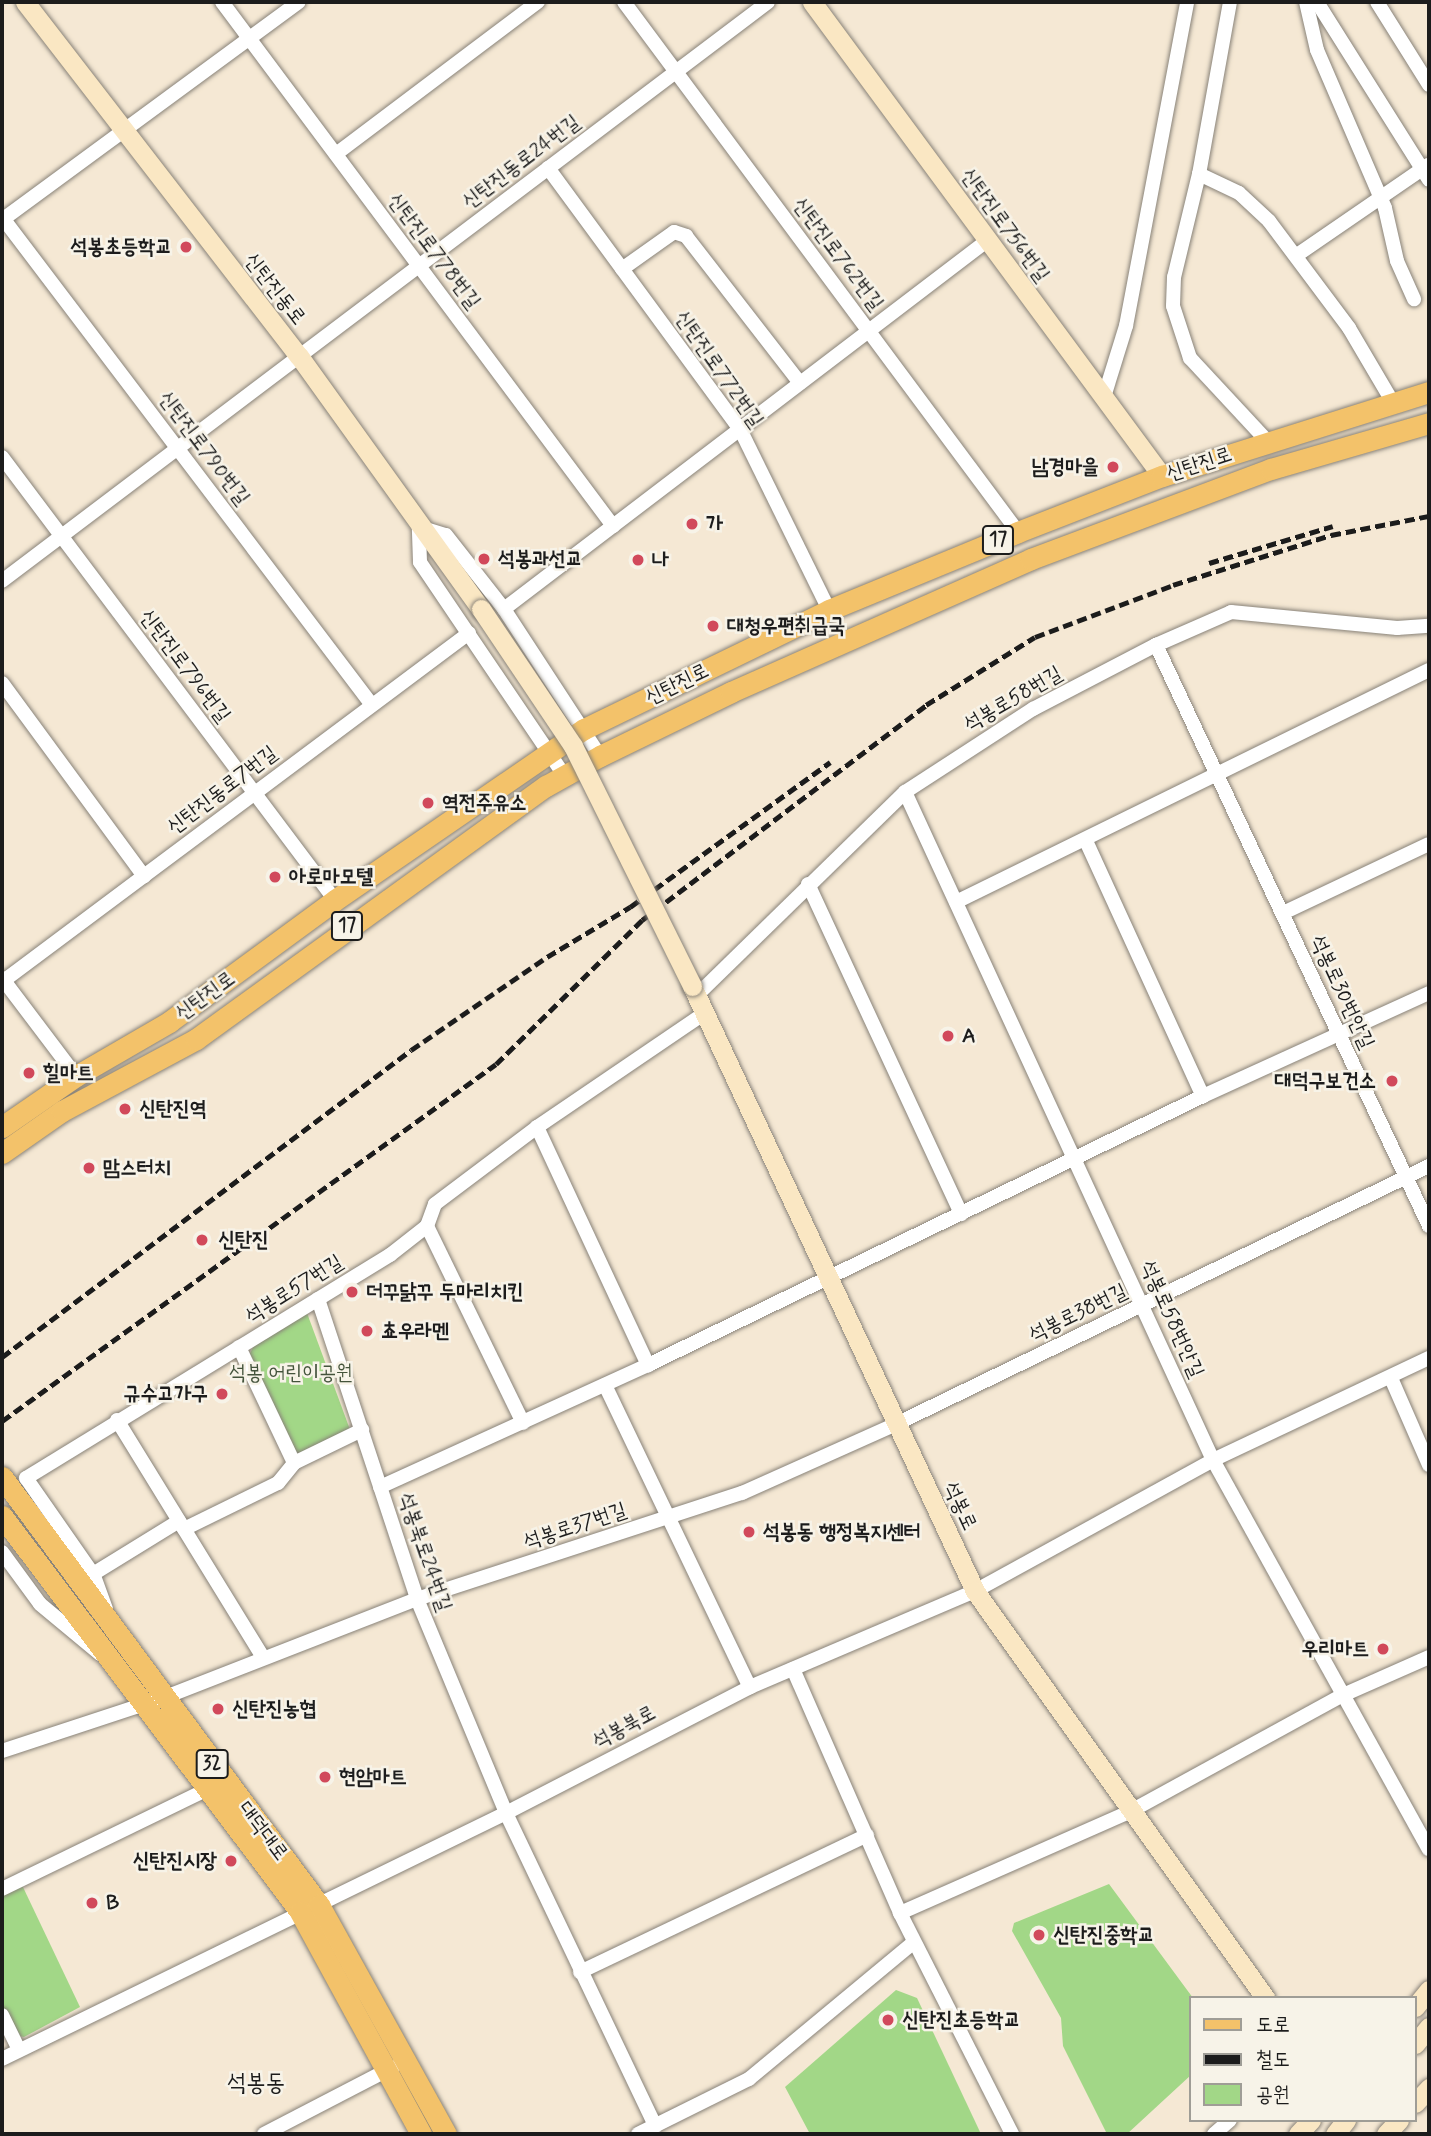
<!DOCTYPE html>
<html>
<head>
<meta charset="utf-8">
<style>
  body { margin:0 }
  #map { position:relative; width:1431px; height:2136px; overflow:hidden; background:#f5e8d4; font-family:Mynerve,"Poor Story",sans-serif }
  div>[style] { position:absolute }
  [style*='--x'] { left:calc(var(--x)*1px); top:calc(var(--y)*1px); width:calc(var(--w)*1px); rotate:calc(var(--a)*1deg) }
  .green>* { inset:0; background:#a2d787 }
  .roads { filter:drop-shadow(0 0 2px #888278) drop-shadow(0 0 2px #888278) }
  .street>* { height:14px; margin:-7px; padding:0 7px; transform-origin:7px; border-radius:7px; background:#fff }
  .secondary>* { height:19px; margin:-9.5px; padding:0 9.5px; transform-origin:9.5px; border-radius:9.5px; background:#fae7c3 }
  .primary>* { height:21px; margin:-10.5px; padding:0 10.5px; transform-origin:10.5px; border-radius:10.5px; background:#f3c26a }
  .rail>* { height:4.5px; margin-top:-2.25px; transform-origin:0; background:repeating-linear-gradient(90deg,#1c1c1c 0 10px,transparent 0 15px) }
  .bridges { filter:drop-shadow(0 0 2px #888278) drop-shadow(0 0 2px #888278) }
  .secondary-bridge>* { height:19px; margin:-9.5px; padding:0 9.5px; transform-origin:9.5px; border-radius:9.5px; background:#fae7c3 }
  .dots>* { width:19px; height:19px; translate:-50% -50%; box-sizing:border-box; border:4px solid #f7f3e8; border-radius:50% }
  span { translate:-50% -50%; white-space:nowrap; text-align:center; line-height:1.15; -webkit-text-stroke:5px #f7f3e8; paint-order:stroke }
  .shield-label span { padding:2px 5px; background:#f7f3e8; border:2px solid; border-radius:5px; -webkit-text-stroke-width:0 }
  .shield-label { font-size:19px; color:#1c1c1c; font-weight:700 }
  .street-label { font-size:21px; color:#1c1c1c }
  .poi-label { font-size:21px; color:#1c1c1c; font-weight:700 }
  .right { translate:-100% -50%; text-align:right }
  .left { translate:0 -50%; text-align:left }
  .park-label { font-size:21px; color:#44543c }
  .quarter-label { font-size:24px; color:#1c1c1c }
  .frame { position:absolute; inset:0; border:4px solid #1c1c1c; pointer-events:none }
  .legend { position:absolute; left:1189px; top:1996px; width:228px; height:126px; box-sizing:border-box; background:#f7f3e8; border:2px solid #9f9d96; margin:0; padding:9px 12px; list-style:none; font-size:21px; color:#1c1c1c }
  .legend li { display:flex; align-items:center; gap:14px; height:35px }
  .legend b { width:35px; border:2px solid #9f9d96 }
</style>
</head>
<body>
<div id="map">
  <div class="green">
    <div style="clip-path:polygon(307px 1313px,352px 1435px,294px 1463px,246px 1362px,253px 1347px)"></div>
    <div style="clip-path:polygon(1109px 1884px,1193px 1998px,1191px 2075px,1127px 2134px,1107px 2134px,1063px 2046px,1061px 2018px,1012px 1931px,1014px 1923px)"></div>
    <div style="clip-path:polygon(22px 1885px,80px 2007px,24px 2037px,13px 2035px,2px 2013px,2px 1894px)"></div>
    <div style="clip-path:polygon(896px 1990px,917px 1998px,981px 2134px,810px 2134px,785px 2087px)"></div>
  </div>
  <div class="roads">
    <div class="street">
      <div style="--x:222;--y:2;--w:654;--a:53.27"></div>
      <div style="--x:624;--y:2;--w:660;--a:53.37"></div>
      <div style="--x:1230;--y:2;--w:175;--a:100.2"></div>
      <div style="--x:1199;--y:174;--w:106;--a:103.6"></div>
      <div style="--x:1174;--y:277;--w:29;--a:92"></div>
      <div style="--x:1173;--y:306;--w:55;--a:71.9"></div>
      <div style="--x:1190;--y:358;--w:115;--a:47.1"></div>
      <div style="--x:1306;--y:2;--w:49;--a:77.1"></div>
      <div style="--x:1317;--y:50;--w:172;--a:66.7"></div>
      <div style="--x:1385;--y:208;--w:54;--a:77.2"></div>
      <div style="--x:1397;--y:261;--w:42;--a:65.9"></div>
      <div style="--x:1317;--y:2;--w:210;--a:57.8"></div>
      <div style="--x:1377;--y:2;--w:98;--a:57.9"></div>
      <div style="--x:336;--y:154;--w:253;--a:-37"></div>
      <div style="--x:548;--y:168;--w:324;--a:53.7"></div>
      <div style="--x:740;--y:429;--w:202;--a:63.8"></div>
      <div style="--x:1199;--y:174;--w:44;--a:25.4"></div>
      <div style="--x:1239;--y:193;--w:41;--a:43"></div>
      <div style="--x:1269;--y:221;--w:134;--a:53.2"></div>
      <div style="--x:1349;--y:328;--w:85;--a:59.5"></div>
      <div style="--x:2;--y:217;--w:612;--a:52.83"></div>
      <div style="--x:2;--y:220;--w:368;--a:-36.3"></div>
      <div style="--x:1297;--y:255;--w:159;--a:-34.5"></div>
      <div style="--x:622;--y:269;--w:64;--a:-35.4"></div>
      <div style="--x:674;--y:232;--w:13;--a:18"></div>
      <div style="--x:686;--y:236;--w:186;--a:52.2"></div>
      <div style="--x:1104;--y:397;--w:74;--a:-72.8"></div>
      <div style="--x:1126;--y:326;--w:330;--a:-79.3"></div>
      <div style="--x:2;--y:457;--w:554;--a:53.07"></div>
      <div style="--x:2;--y:581;--w:960;--a:-37.08"></div>
      <div style="--x:504;--y:609;--w:609;--a:-37.32"></div>
      <div style="--x:1156;--y:645;--w:642;--a:64.83"></div>
      <div style="--x:2;--y:683;--w:240;--a:53.7"></div>
      <div style="--x:564;--y:775;--w:257;--a:-124.1"></div>
      <div style="--x:420;--y:562;--w:35;--a:-92"></div>
      <div style="--x:419;--y:527;--w:28;--a:17"></div>
      <div style="--x:446;--y:535;--w:94;--a:51.9"></div>
      <div style="--x:504;--y:609;--w:176;--a:56.9"></div>
      <div style="--x:905;--y:792;--w:736;--a:65.25"></div>
      <div style="--x:1213;--y:1460;--w:445;--a:61"></div>
      <div style="--x:1086;--y:841;--w:281;--a:65.4"></div>
      <div style="--x:808;--y:884;--w:364;--a:65.1"></div>
      <div style="--x:956;--y:902;--w:527;--a:-26.13"></div>
      <div style="--x:1283;--y:913;--w:161;--a:-25.3"></div>
      <div style="--x:2;--y:978;--w:123;--a:52.9"></div>
      <div style="--x:2;--y:982;--w:583;--a:-36.77"></div>
      <div style="--x:697;--y:995;--w:291;--a:-44.3"></div>
      <div style="--x:905;--y:792;--w:153;--a:-33"></div>
      <div style="--x:1033;--y:709;--w:139;--a:-27.5"></div>
      <div style="--x:1156;--y:645;--w:82;--a:-23.7"></div>
      <div style="--x:1231;--y:612;--w:167;--a:5.5"></div>
      <div style="--x:1397;--y:628;--w:32;--a:-4"></div>
      <div style="--x:537;--y:1127;--w:263;--a:65"></div>
      <div style="--x:427;--y:1226;--w:219;--a:64"></div>
      <div style="--x:318;--y:1299;--w:316;--a:71.7"></div>
      <div style="--x:417;--y:1599;--w:232;--a:67.4"></div>
      <div style="--x:506;--y:1813;--w:347;--a:64.5"></div>
      <div style="--x:239;--y:1347;--w:128;--a:64.6"></div>
      <div style="--x:1391;--y:1378;--w:95;--a:66.4"></div>
      <div style="--x:605;--y:1385;--w:335;--a:64.4"></div>
      <div style="--x:117;--y:1420;--w:278;--a:58.4"></div>
      <div style="--x:380;--y:1487;--w:294;--a:-24.5"></div>
      <div style="--x:648;--y:1365;--w:617;--a:-25.86"></div>
      <div style="--x:1203;--y:1096;--w:248;--a:-24.5"></div>
      <div style="--x:184;--y:1529;--w:105;--a:-26.1"></div>
      <div style="--x:278;--y:1483;--w:26;--a:-51"></div>
      <div style="--x:294;--y:1463;--w:76;--a:-25.9"></div>
      <div style="--x:2;--y:1552;--w:64;--a:53.8"></div>
      <div style="--x:40;--y:1604;--w:78;--a:39.8"></div>
      <div style="--x:93;--y:1574;--w:101;--a:-31.6"></div>
      <div style="--x:106;--y:1609;--w:37;--a:-110"></div>
      <div style="--x:93;--y:1574;--w:117;--a:-124.9"></div>
      <div style="--x:26;--y:1478;--w:427;--a:-31.5"></div>
      <div style="--x:390;--y:1255;--w:47;--a:-38.1"></div>
      <div style="--x:427;--y:1226;--w:23;--a:-70"></div>
      <div style="--x:435;--y:1204;--w:128;--a:-37"></div>
      <div style="--x:537;--y:1127;--w:203;--a:-34.2"></div>
      <div style="--x:793;--y:1669;--w:266;--a:66.3"></div>
      <div style="--x:900;--y:1913;--w:248;--a:63.1"></div>
      <div style="--x:2;--y:1751;--w:169;--a:-18.2"></div>
      <div style="--x:163;--y:1698;--w:273;--a:-21.3"></div>
      <div style="--x:417;--y:1599;--w:342;--a:-18.1"></div>
      <div style="--x:742;--y:1493;--w:169;--a:-24.1"></div>
      <div style="--x:896;--y:1424;--w:592;--a:-25.83"></div>
      <div style="--x:2;--y:1889;--w:227;--a:-25.9"></div>
      <div style="--x:900;--y:1913;--w:253;--a:-23.8"></div>
      <div style="--x:1131;--y:1811;--w:242;--a:-28.7"></div>
      <div style="--x:1343;--y:1695;--w:94;--a:-23.8"></div>
      <div style="--x:580;--y:1972;--w:318;--a:-25.5"></div>
      <div style="--x:2;--y:2015;--w:39;--a:64"></div>
      <div style="--x:2;--y:2059;--w:561;--a:-26.02"></div>
      <div style="--x:506;--y:1813;--w:275;--a:-27.3"></div>
      <div style="--x:750;--y:1687;--w:245;--a:-23.1"></div>
      <div style="--x:975;--y:1591;--w:272;--a:-28.8"></div>
      <div style="--x:1213;--y:1460;--w:239;--a:-25.3"></div>
      <div style="--x:264;--y:2134;--w:145;--a:-27.4"></div>
      <div style="--x:638;--y:2134;--w:124;--a:-26.4"></div>
      <div style="--x:749;--y:2079;--w:214;--a:-39.7"></div>
      <div style="--x:1214;--y:2134;--w:21;--a:-41"></div>
    </div>
    <div class="secondary">
      <div style="--x:25;--y:2;--w:448;--a:52.3"></div>
      <div style="--x:299;--y:356;--w:312;--a:54.3"></div>
      <div style="--x:812;--y:2;--w:589;--a:53.56"></div>
      <div style="--x:692;--y:986;--w:668;--a:64.93"></div>
      <div style="--x:975;--y:1591;--w:500;--a:54.5"></div>
      <div style="--x:1415;--y:2007;--w:22;--a:-51"></div>
      <div style="--x:1415;--y:2044;--w:22;--a:-51"></div>
      <div style="--x:1415;--y:2103;--w:21;--a:-47"></div>
      <div style="--x:1298;--y:2134;--w:19;--a:-47"></div>
      <div style="--x:1335;--y:2134;--w:18;--a:-52"></div>
      <div style="--x:1386;--y:2134;--w:19;--a:-47"></div>
    </div>
    <div class="primary">
      <div style="--x:2;--y:1127;--w:90;--a:-34.6"></div>
      <div style="--x:76;--y:1076;--w:108;--a:-30.1"></div>
      <div style="--x:169;--y:1022;--w:206;--a:-36.3"></div>
      <div style="--x:335;--y:900;--w:302;--a:-34.5"></div>
      <div style="--x:584;--y:729;--w:272;--a:-25.9"></div>
      <div style="--x:829;--y:610;--w:204;--a:-22.4"></div>
      <div style="--x:1018;--y:532;--w:155;--a:-21.3"></div>
      <div style="--x:1162;--y:476;--w:280;--a:-17.5"></div>
      <div style="--x:2;--y:1153;--w:73;--a:-35"></div>
      <div style="--x:62;--y:1111;--w:152;--a:-28.2"></div>
      <div style="--x:196;--y:1039;--w:432;--a:-35.9"></div>
      <div style="--x:546;--y:786;--w:62;--a:-29.1"></div>
      <div style="--x:600;--y:756;--w:146;--a:-26"></div>
      <div style="--x:731;--y:692;--w:328;--a:-23.9"></div>
      <div style="--x:1031;--y:559;--w:256;--a:-20.6"></div>
      <div style="--x:1271;--y:469;--w:165;--a:-16.2"></div>
      <div style="--x:2;--y:1477;--w:533;--a:53.47"></div>
      <div style="--x:319;--y:1905;--w:262;--a:61"></div>
      <div style="--x:2;--y:1516;--w:496;--a:53"></div>
      <div style="--x:300;--y:1912;--w:253;--a:61.4"></div>
    </div>
  </div>
  <div class="rail">
    <div style="--x:1209;--y:563;--w:129;--a:-16.6"></div>
    <div style="--x:2;--y:1357;--w:511;--a:-36.89"></div>
    <div style="--x:411;--y:1050;--w:165;--a:-34.4"></div>
    <div style="--x:547;--y:957;--w:97;--a:-31.1"></div>
    <div style="--x:630;--y:907;--w:247;--a:-35.9"></div>
    <div style="--x:2;--y:1421;--w:609;--a:-35.85"></div>
    <div style="--x:496;--y:1064;--w:205;--a:-44.6"></div>
    <div style="--x:642;--y:920;--w:356;--a:-37.1"></div>
    <div style="--x:926;--y:705;--w:128;--a:-32"></div>
    <div style="--x:1035;--y:637;--w:147;--a:-20.6"></div>
    <div style="--x:1173;--y:585;--w:166;--a:-17.6"></div>
    <div style="--x:1331;--y:535;--w:100;--a:-11"></div>
  </div>
  <div class="bridges">
    <div class="secondary-bridge">
      <div style="--x:481;--y:609;--w:165;--a:56.1"></div>
      <div style="--x:573;--y:746;--w:268;--a:63.6"></div>
    </div>
  </div>
  <div class="dots">
    <div style="left:186px;top:247px;background:#d1495b"></div>
    <div style="left:1113px;top:467px;background:#d1495b"></div>
    <div style="left:692px;top:524px;background:#d1495b"></div>
    <div style="left:484px;top:559px;background:#d1495b"></div>
    <div style="left:638px;top:560px;background:#d1495b"></div>
    <div style="left:713px;top:626px;background:#d1495b"></div>
    <div style="left:428px;top:803px;background:#d1495b"></div>
    <div style="left:275px;top:877px;background:#d1495b"></div>
    <div style="left:948px;top:1036px;background:#d1495b"></div>
    <div style="left:29px;top:1073px;background:#d1495b"></div>
    <div style="left:1392px;top:1081px;background:#d1495b"></div>
    <div style="left:125px;top:1109px;background:#d1495b"></div>
    <div style="left:89px;top:1168px;background:#d1495b"></div>
    <div style="left:202px;top:1240px;background:#d1495b"></div>
    <div style="left:352px;top:1292px;background:#d1495b"></div>
    <div style="left:367px;top:1331px;background:#d1495b"></div>
    <div style="left:222px;top:1394px;background:#d1495b"></div>
    <div style="left:749px;top:1532px;background:#d1495b"></div>
    <div style="left:1383px;top:1649px;background:#d1495b"></div>
    <div style="left:218px;top:1709px;background:#d1495b"></div>
    <div style="left:325px;top:1777px;background:#d1495b"></div>
    <div style="left:231px;top:1861px;background:#d1495b"></div>
    <div style="left:92px;top:1903px;background:#d1495b"></div>
    <div style="left:1039px;top:1935px;background:#d1495b"></div>
    <div style="left:888px;top:2020px;background:#d1495b"></div>
  </div>
  <div class="shield-label">
    <span style="left:998px;top:540px">17</span>
    <span style="left:347px;top:926px">17</span>
    <span style="left:212px;top:1764px">32</span>
  </div>
  <div class="street-label">
    <span style="left:521px;top:162px;rotate:-37deg">신탄진동로24번길</span>
    <span style="left:1005px;top:225px;rotate:54deg">신탄진로756번길</span>
    <span style="left:434px;top:251px;rotate:53deg">신탄진로778번길</span>
    <span style="left:838px;top:254px;rotate:53deg">신탄진로762번길</span>
    <span style="left:275px;top:289px;rotate:52deg">신탄진동로</span>
    <span style="left:719px;top:369px;rotate:55deg">신탄진로772번길</span>
    <span style="left:204px;top:448px;rotate:53deg">신탄진로790번길</span>
    <span style="left:1199px;top:464px;rotate:-18deg">신탄진로</span>
    <span style="left:185px;top:666px;rotate:53deg">신탄진로796번길</span>
    <span style="left:677px;top:684px;rotate:-26deg">신탄진로</span>
    <span style="left:1013px;top:699px;rotate:-30deg">석봉로58번길</span>
    <span style="left:222px;top:790px;rotate:-37deg">신탄진동로7번길</span>
    <span style="left:1342px;top:992px;rotate:65deg">석봉로30번안길</span>
    <span style="left:205px;top:996px;rotate:-36deg">신탄진로</span>
    <span style="left:294px;top:1289px;rotate:-32deg">석봉로57번길</span>
    <span style="left:1078px;top:1313px;rotate:-26deg">석봉로38번길</span>
    <span style="left:1172px;top:1319px;rotate:66deg">석봉로58번안길</span>
    <span style="left:960px;top:1506px;rotate:65deg">석봉로</span>
    <span style="left:575px;top:1526px;rotate:-18deg">석봉로37번길</span>
    <span style="left:425px;top:1552px;rotate:71deg">석봉북로24번길</span>
    <span style="left:624px;top:1727px;rotate:-28deg">석봉북로</span>
    <span style="left:263px;top:1831px;rotate:53deg">대덕대로</span>
  </div>
  <div class="poi-label">
    <span class="right" style="left:172px;top:247px">석봉초등학교</span>
    <span class="right" style="left:1099px;top:467px">남경마을</span>
    <span class="left" style="left:706px;top:524px">가</span>
    <span class="left" style="left:498px;top:559px">석봉과선교</span>
    <span class="left" style="left:652px;top:560px">나</span>
    <span class="left" style="left:727px;top:626px">대청우편취급국</span>
    <span class="left" style="left:442px;top:803px">역전주유소</span>
    <span class="left" style="left:289px;top:877px">아로마모텔</span>
    <span class="left" style="left:962px;top:1036px">A</span>
    <span class="left" style="left:43px;top:1073px">힐마트</span>
    <span class="right" style="left:1376px;top:1081px">대덕구보건소</span>
    <span class="left" style="left:139px;top:1109px">신탄진역</span>
    <span class="left" style="left:103px;top:1168px">맘스터치</span>
    <span class="left" style="left:218px;top:1240px">신탄진</span>
    <span class="left" style="left:366px;top:1292px">더꾸닭꾸 두마리치킨</span>
    <span class="left" style="left:381px;top:1331px">쵸우라멘</span>
    <span class="right" style="left:208px;top:1394px">규수고가구</span>
    <span class="left" style="left:763px;top:1532px">석봉동 행정복지센터</span>
    <span class="right" style="left:1369px;top:1649px">우리마트</span>
    <span class="left" style="left:232px;top:1709px">신탄진농협</span>
    <span class="left" style="left:339px;top:1777px">현암마트</span>
    <span class="right" style="left:217px;top:1861px">신탄진시장</span>
    <span class="left" style="left:106px;top:1903px">B</span>
    <span class="left" style="left:1053px;top:1935px">신탄진중학교</span>
    <span class="left" style="left:902px;top:2020px">신탄진초등학교</span>
  </div>
  <div class="park-label">
    <span style="left:291px;top:1373px">석봉 어린이공원</span>
  </div>
  <div class="quarter-label">
    <span style="left:256px;top:2084px">석봉동</span>
  </div>
  <div class="frame"></div>
  <ul class="legend">
  <li><b style="height:9px;background:#f3c26a"></b>도로</li>
  <li><b style="height:9px;background:#1c1c1c"></b>철도</li>
  <li><b style="height:19px;background:#a2d787"></b>공원</li>
  </ul>
</div>
</body>
</html>
